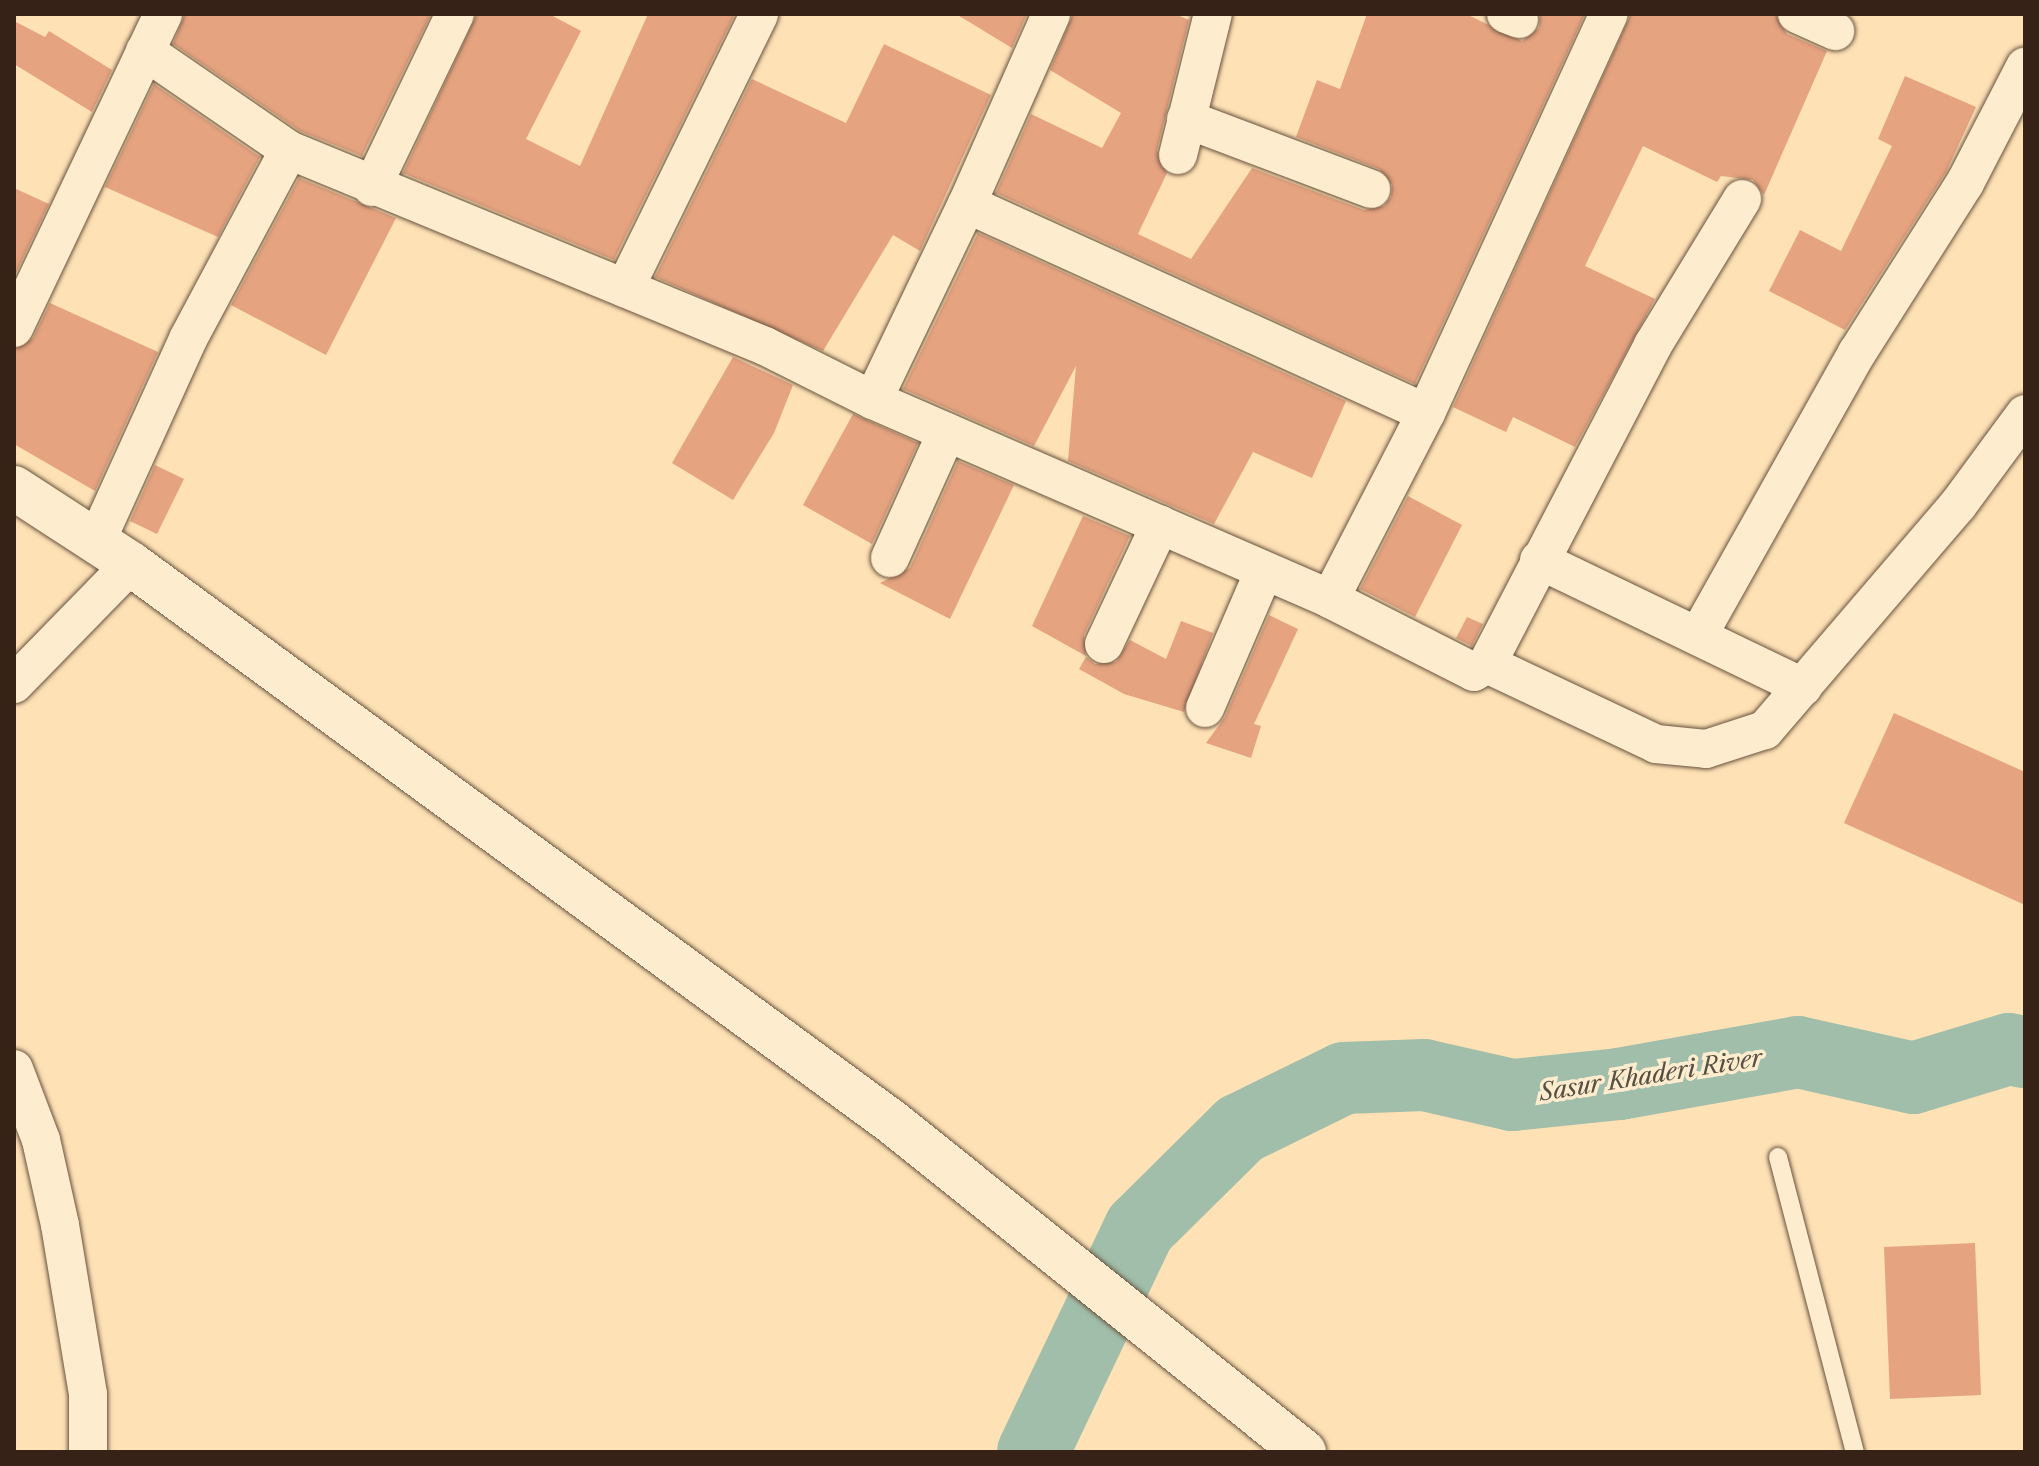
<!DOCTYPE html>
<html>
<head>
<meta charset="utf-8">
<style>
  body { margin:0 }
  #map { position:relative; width:2039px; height:1466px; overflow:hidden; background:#fee1b5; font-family:"Libre Caslon Text",serif }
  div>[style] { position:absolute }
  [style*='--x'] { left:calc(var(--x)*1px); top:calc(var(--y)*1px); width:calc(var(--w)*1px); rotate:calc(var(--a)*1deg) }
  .river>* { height:72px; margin:-36px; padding:0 36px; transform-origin:36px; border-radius:36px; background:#a0beaa }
  .building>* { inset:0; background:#e5a380 }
  .roads { filter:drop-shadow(0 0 2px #68523e) drop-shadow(0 0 2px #68523e) }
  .service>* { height:18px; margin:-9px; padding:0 9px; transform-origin:9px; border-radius:9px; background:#feeccf }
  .minor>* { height:38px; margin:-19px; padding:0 19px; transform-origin:19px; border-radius:19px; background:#feeccf }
  .tertiary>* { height:44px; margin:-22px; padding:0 22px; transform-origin:22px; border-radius:22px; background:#feeccf }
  span { translate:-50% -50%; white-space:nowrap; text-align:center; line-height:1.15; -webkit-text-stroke:7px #feeccf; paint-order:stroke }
  .water-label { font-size:24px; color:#565143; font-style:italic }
  .frame { position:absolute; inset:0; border:16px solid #362217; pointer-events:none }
</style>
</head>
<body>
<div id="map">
  <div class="river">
    <div style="--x:1033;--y:1452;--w:248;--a:-64.5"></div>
    <div style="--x:1140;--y:1228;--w:141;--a:-44.7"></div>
    <div style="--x:1240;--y:1129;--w:116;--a:-26.1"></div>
    <div style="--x:1344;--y:1078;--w:80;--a:-2.1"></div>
    <div style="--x:1424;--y:1075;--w:91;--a:12.7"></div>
    <div style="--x:1513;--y:1095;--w:107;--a:-5.9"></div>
    <div style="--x:1619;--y:1084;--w:182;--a:-10.1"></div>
    <div style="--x:1798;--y:1052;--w:118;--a:12.7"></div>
    <div style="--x:1913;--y:1078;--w:100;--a:-16.8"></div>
    <div style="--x:2009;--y:1049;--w:16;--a:11"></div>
  </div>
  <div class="building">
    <div style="clip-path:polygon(185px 14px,431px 14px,362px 156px,300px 131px,173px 44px)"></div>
    <div style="clip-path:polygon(477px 14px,549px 14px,581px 31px,526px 139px,580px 166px,648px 14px,735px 14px,614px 260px,403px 173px)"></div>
    <div style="clip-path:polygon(956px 14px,1027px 14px,1012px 48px)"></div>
    <div style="clip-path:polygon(1073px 14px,1175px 14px,1189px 20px,1157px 150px,1167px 173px,1138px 234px,1191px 259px,1252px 168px,1364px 210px,1384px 206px,1391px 197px,1392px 185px,1379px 169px,1296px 137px,1317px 80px,1340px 89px,1367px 14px,1466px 14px,1522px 41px,1539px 28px,1540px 14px,1585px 14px,1415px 384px,996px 193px,1031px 114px,1102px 148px,1121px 113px,1050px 70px)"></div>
    <div style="clip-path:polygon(1631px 14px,1775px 14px,1787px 34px,1827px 51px,1764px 195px,1753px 180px,1721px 176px,1717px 182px,1643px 146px,1585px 266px,1655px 299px,1575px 447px,1513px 417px,1506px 432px,1453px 407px)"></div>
    <div style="clip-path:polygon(14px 21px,45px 37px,49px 31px,112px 70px,92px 112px,14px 64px)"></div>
    <div style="clip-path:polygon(884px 44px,991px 95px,920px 251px,893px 235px,823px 351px,655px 277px,752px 79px,846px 123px)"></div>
    <div style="clip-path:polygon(1905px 76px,1976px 107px,1946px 172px,1845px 330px,1769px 291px,1800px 230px,1841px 251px,1892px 146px,1878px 139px)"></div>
    <div style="clip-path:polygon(154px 84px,260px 157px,218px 237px,105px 187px)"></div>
    <div style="clip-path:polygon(299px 178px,396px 218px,326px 355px,231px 305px)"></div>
    <div style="clip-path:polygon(14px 188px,49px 204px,14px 277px)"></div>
    <div style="clip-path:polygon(978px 233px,1346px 401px,1312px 478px,1253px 452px,1214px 524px,1068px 461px,1076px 366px,1034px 446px,903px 389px)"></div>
    <div style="clip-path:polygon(50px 303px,158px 352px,95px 491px,14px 444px,14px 350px,33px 338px)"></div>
    <div style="clip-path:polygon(733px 357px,793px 385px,774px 433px,733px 500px,672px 463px)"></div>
    <div style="clip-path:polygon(853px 414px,918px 443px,872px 544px,803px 505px)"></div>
    <div style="clip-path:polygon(958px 461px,1014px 485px,950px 619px,880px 583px,910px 568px)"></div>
    <div style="clip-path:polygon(155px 465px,184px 479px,157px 534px,130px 521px)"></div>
    <div style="clip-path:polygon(1408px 496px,1462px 525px,1415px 617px,1360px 589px)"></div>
    <div style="clip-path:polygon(1083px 516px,1130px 536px,1084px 635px,1086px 656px,1032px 626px)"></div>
    <div style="clip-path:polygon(1269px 615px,1298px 629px,1254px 724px,1261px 726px,1251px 758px,1206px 743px,1225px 717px)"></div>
    <div style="clip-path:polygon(1467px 617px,1483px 624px,1472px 646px,1456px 638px)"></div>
    <div style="clip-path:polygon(1181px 621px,1213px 633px,1184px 712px,1124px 694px,1079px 669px,1086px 657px,1095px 664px,1116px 662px,1130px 640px,1166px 659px)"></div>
    <div style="clip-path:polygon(1894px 713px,2025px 772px,2025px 905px,1844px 823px)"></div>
    <div style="clip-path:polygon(1975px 1243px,1981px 1395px,1890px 1399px,1884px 1247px)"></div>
  </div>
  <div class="roads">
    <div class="service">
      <div style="--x:1778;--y:1157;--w:305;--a:75.4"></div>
    </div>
    <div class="minor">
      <div style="--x:1506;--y:14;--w:14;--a:21"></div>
      <div style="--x:1797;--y:14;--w:42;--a:24.1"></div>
      <div style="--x:145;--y:51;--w:175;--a:34.5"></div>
      <div style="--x:1186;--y:119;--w:198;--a:20.7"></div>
      <div style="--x:1178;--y:155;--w:145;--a:-76.1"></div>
      <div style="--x:372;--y:187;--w:192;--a:-64.4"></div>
      <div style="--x:967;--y:204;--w:208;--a:-66.1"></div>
      <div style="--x:625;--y:288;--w:305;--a:-63.9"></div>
      <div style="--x:14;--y:328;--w:348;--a:-64.6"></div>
      <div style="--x:873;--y:400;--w:498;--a:23.5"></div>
      <div style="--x:1330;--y:599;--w:161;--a:26.9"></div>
      <div style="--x:1474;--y:672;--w:15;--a:-32"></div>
      <div style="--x:1487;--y:664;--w:360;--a:-62.5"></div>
      <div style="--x:1653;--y:345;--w:171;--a:-58.6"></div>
      <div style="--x:96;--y:542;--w:223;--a:-65.6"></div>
      <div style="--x:188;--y:339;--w:214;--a:-61.9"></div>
      <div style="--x:289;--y:150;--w:515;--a:22.38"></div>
      <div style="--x:765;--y:346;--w:121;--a:26.6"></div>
      <div style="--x:873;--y:400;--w:217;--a:-64.4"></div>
      <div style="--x:967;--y:204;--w:504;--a:24.48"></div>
      <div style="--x:890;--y:558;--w:138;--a:-65.7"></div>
      <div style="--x:1539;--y:560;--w:293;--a:25.7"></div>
      <div style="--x:1330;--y:599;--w:209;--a:-62.7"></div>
      <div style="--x:1426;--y:413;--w:439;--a:-65.4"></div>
      <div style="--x:1698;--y:636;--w:325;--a:-60.7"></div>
      <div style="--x:1857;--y:353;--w:201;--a:-57.6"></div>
      <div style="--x:1965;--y:183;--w:131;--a:-62.7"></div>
      <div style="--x:1104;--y:644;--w:132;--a:-64.8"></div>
      <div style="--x:1487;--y:664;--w:187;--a:25.3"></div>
      <div style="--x:1656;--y:744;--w:50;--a:5.7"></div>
      <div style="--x:1706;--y:749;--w:62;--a:-17.9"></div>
      <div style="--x:1765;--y:730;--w:296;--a:-49.4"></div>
      <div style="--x:1958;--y:505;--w:113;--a:-53.6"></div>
      <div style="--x:14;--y:684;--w:168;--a:-45.7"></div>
      <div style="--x:1205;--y:708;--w:149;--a:-66.7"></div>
      <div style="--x:14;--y:1069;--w:76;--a:69.2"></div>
      <div style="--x:41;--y:1140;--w:87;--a:77.4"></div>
      <div style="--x:60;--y:1225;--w:171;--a:80.6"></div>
      <div style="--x:88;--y:1394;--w:58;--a:90"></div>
    </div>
    <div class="tertiary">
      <div style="--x:14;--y:488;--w:140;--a:33"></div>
      <div style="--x:131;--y:564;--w:944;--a:36.25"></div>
      <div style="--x:892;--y:1122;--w:528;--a:38.69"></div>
    </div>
  </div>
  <div class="water-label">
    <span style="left:1651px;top:1075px;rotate:-9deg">Sasur Khaderi River</span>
  </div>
  <div class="frame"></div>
</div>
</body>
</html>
